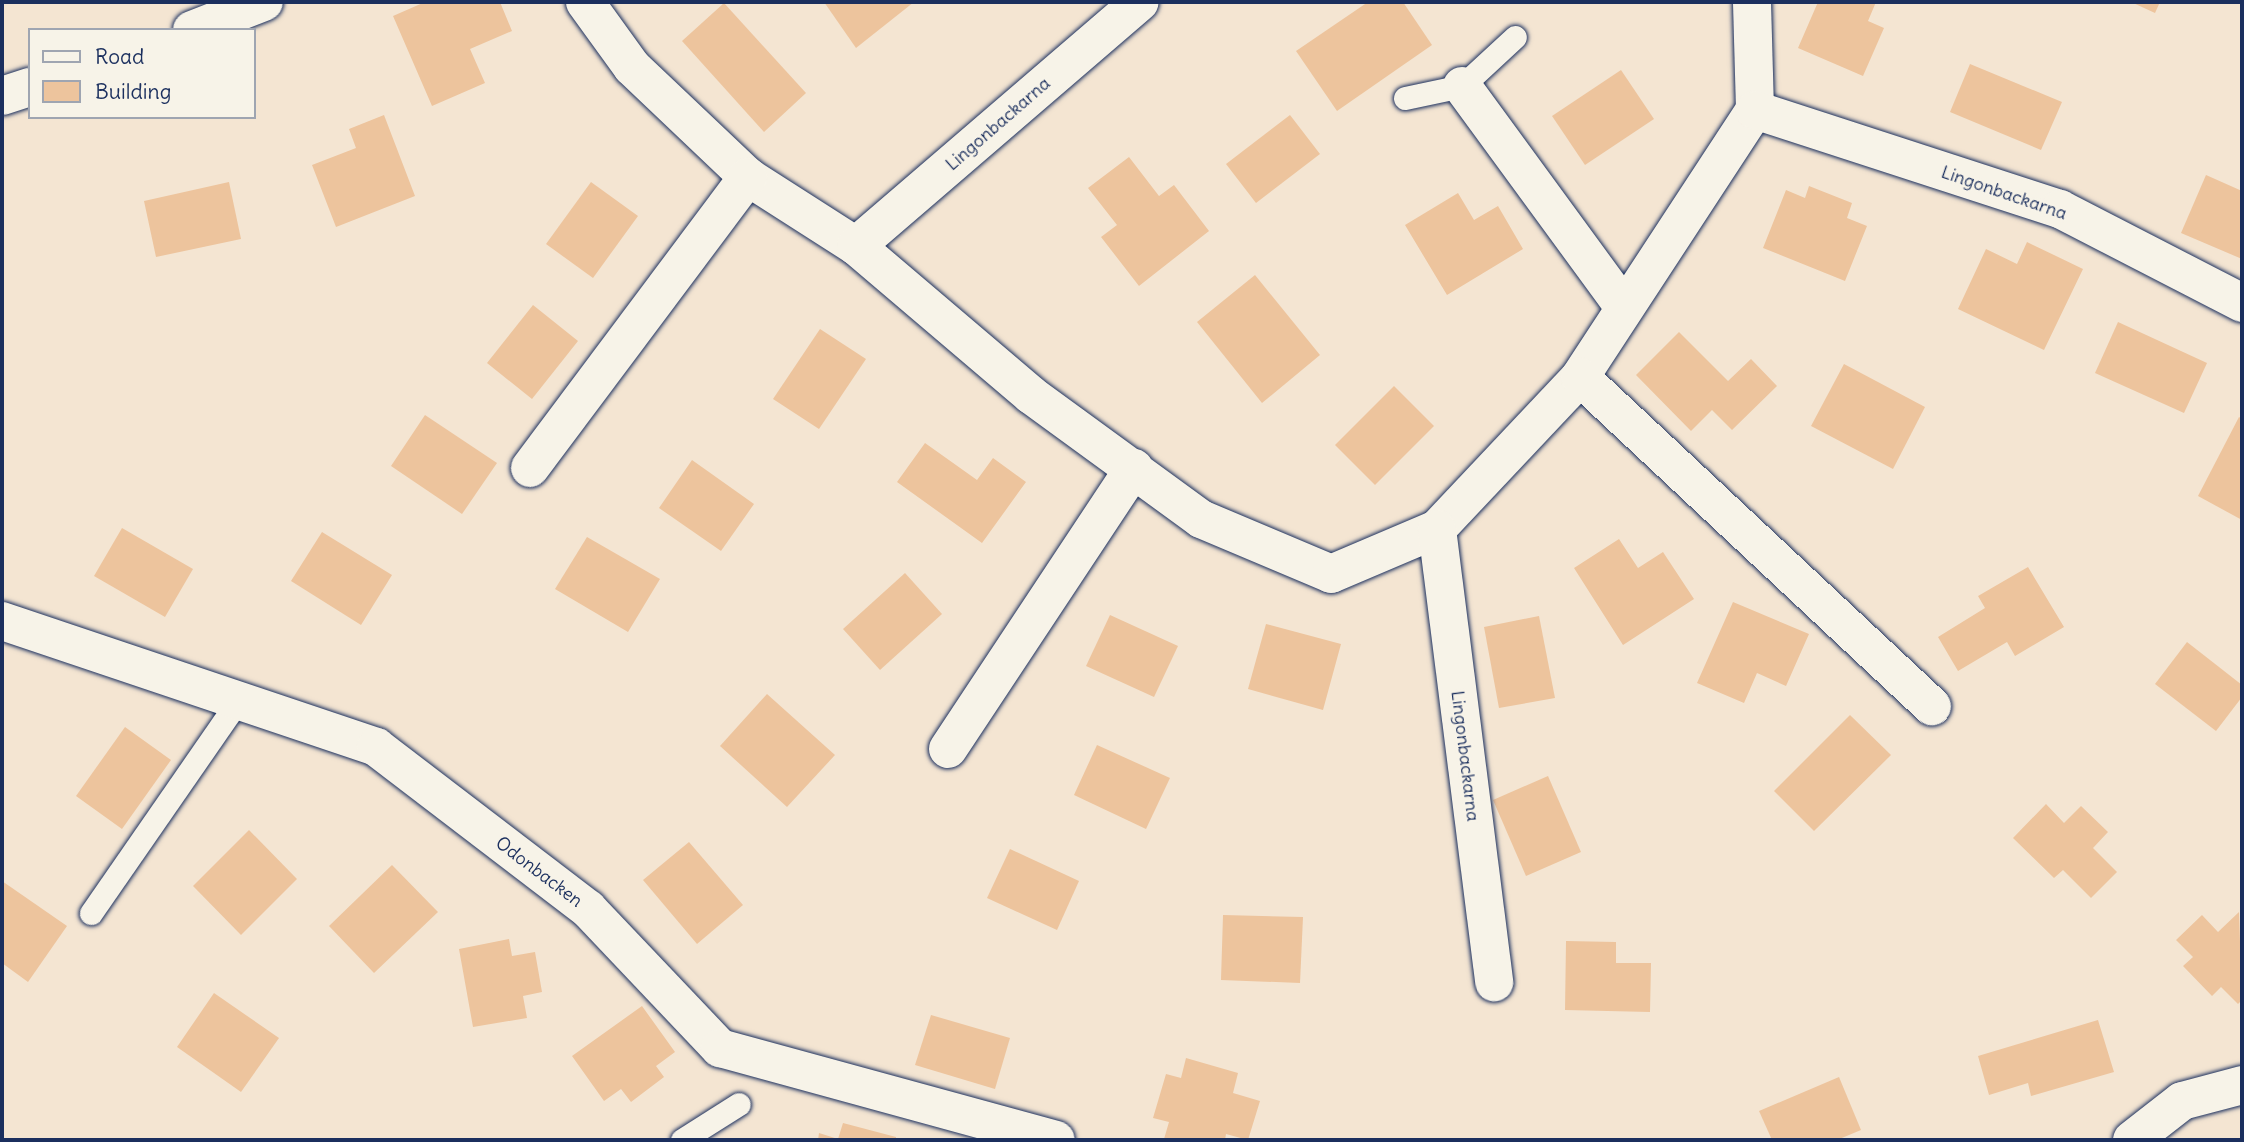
<!DOCTYPE html>
<html>
<head>
<meta charset="utf-8">
<style>
  body { margin:0 }
  #map { position:relative; width:2244px; height:1142px; overflow:hidden; background:#f4e5d2; font-family:Delius,sans-serif }
  div>[style] { position:absolute }
  [style*='--x'] { left:calc(var(--x)*1px); top:calc(var(--y)*1px); width:calc(var(--w)*1px); rotate:calc(var(--a)*1deg) }
  .building>* { inset:0; background:#edc49d }
  .roads { filter:drop-shadow(0 0 2px #1b2f5e) drop-shadow(0 0 2px #1b2f5e) }
  .service>* { height:23px; margin:-11.5px; padding:0 11.5px; transform-origin:11.5px; border-radius:11.5px; background:#f7f3e8 }
  .minor>* { height:38px; margin:-19px; padding:0 19px; transform-origin:19px; border-radius:19px; background:#f7f3e8 }
  span { translate:-50% -50%; white-space:nowrap; text-align:center; line-height:1.15; -webkit-text-stroke:5px #f7f3e8; paint-order:stroke }
  .street-label { font-size:18px; color:#1b2f5e }
  .frame { position:absolute; inset:0; border:4px solid #1b2f5e; pointer-events:none }
  .legend { position:absolute; left:28px; top:28px; width:228px; height:91px; box-sizing:border-box; background:#f7f3e8; border:2px solid #9fa5b1; margin:0; padding:9px 12px; list-style:none; font-size:21px; color:#1b2f5e }
  .legend li { display:flex; align-items:center; gap:14px; height:35px }
  .legend b { width:35px; border:2px solid #9fa5b1 }
</style>
</head>
<body>
<div id="map">
  <div class="building">
    <div style="clip-path:polygon(425px 2px,500px 2px,512px 31px,470px 49px,485px 83px,432px 106px,393px 16px)"></div>
    <div style="clip-path:polygon(824px 2px,914px 2px,856px 48px)"></div>
    <div style="clip-path:polygon(1368px 2px,1403px 2px,1432px 45px,1337px 111px,1296px 51px)"></div>
    <div style="clip-path:polygon(1818px 2px,1876px 2px,1868px 21px,1884px 28px,1863px 76px,1798px 48px)"></div>
    <div style="clip-path:polygon(2131px 2px,2160px 2px,2155px 13px)"></div>
    <div style="clip-path:polygon(724px 3px,806px 93px,764px 132px,682px 41px)"></div>
    <div style="clip-path:polygon(1970px 64px,2062px 102px,2041px 150px,1950px 112px)"></div>
    <div style="clip-path:polygon(1621px 70px,1654px 119px,1585px 165px,1552px 116px)"></div>
    <div style="clip-path:polygon(384px 115px,415px 196px,336px 227px,312px 165px,356px 148px,349px 129px)"></div>
    <div style="clip-path:polygon(1290px 115px,1320px 154px,1256px 203px,1226px 164px)"></div>
    <div style="clip-path:polygon(1129px 157px,1159px 196px,1174px 185px,1209px 231px,1139px 286px,1101px 237px,1117px 225px,1088px 188px)"></div>
    <div style="clip-path:polygon(2206px 175px,2242px 191px,2242px 259px,2181px 233px)"></div>
    <div style="clip-path:polygon(229px 182px,241px 239px,156px 257px,144px 201px)"></div>
    <div style="clip-path:polygon(591px 182px,638px 216px,593px 278px,546px 244px)"></div>
    <div style="clip-path:polygon(1809px 186px,1852px 203px,1847px 218px,1867px 226px,1845px 281px,1763px 248px,1786px 190px,1805px 198px)"></div>
    <div style="clip-path:polygon(1458px 193px,1474px 220px,1498px 206px,1523px 249px,1447px 295px,1405px 225px)"></div>
    <div style="clip-path:polygon(2027px 242px,2083px 269px,2044px 350px,1958px 309px,1986px 249px,2017px 264px)"></div>
    <div style="clip-path:polygon(1255px 275px,1320px 355px,1262px 403px,1197px 322px)"></div>
    <div style="clip-path:polygon(533px 305px,578px 341px,532px 399px,487px 363px)"></div>
    <div style="clip-path:polygon(2118px 322px,2207px 363px,2184px 413px,2095px 373px)"></div>
    <div style="clip-path:polygon(820px 329px,866px 359px,819px 429px,773px 399px)"></div>
    <div style="clip-path:polygon(1679px 332px,1728px 381px,1751px 359px,1777px 386px,1732px 430px,1712px 410px,1691px 431px,1636px 375px)"></div>
    <div style="clip-path:polygon(1844px 364px,1925px 407px,1893px 469px,1811px 426px)"></div>
    <div style="clip-path:polygon(1394px 386px,1434px 426px,1375px 485px,1335px 445px)"></div>
    <div style="clip-path:polygon(425px 415px,497px 463px,462px 514px,391px 466px)"></div>
    <div style="clip-path:polygon(2239px 417px,2242px 419px,2242px 520px,2198px 496px)"></div>
    <div style="clip-path:polygon(925px 443px,977px 480px,993px 458px,1026px 482px,982px 543px,897px 482px)"></div>
    <div style="clip-path:polygon(692px 460px,754px 504px,721px 551px,659px 508px)"></div>
    <div style="clip-path:polygon(122px 528px,193px 569px,165px 617px,94px 576px)"></div>
    <div style="clip-path:polygon(322px 532px,392px 575px,361px 625px,291px 581px)"></div>
    <div style="clip-path:polygon(587px 537px,660px 579px,628px 632px,555px 589px)"></div>
    <div style="clip-path:polygon(1619px 539px,1638px 568px,1663px 552px,1694px 599px,1623px 645px,1574px 568px)"></div>
    <div style="clip-path:polygon(2028px 567px,2064px 627px,2015px 656px,2007px 642px,1958px 671px,1938px 637px,1985px 608px,1978px 596px)"></div>
    <div style="clip-path:polygon(905px 573px,942px 614px,880px 670px,843px 629px)"></div>
    <div style="clip-path:polygon(1733px 602px,1809px 634px,1786px 686px,1757px 673px,1744px 703px,1697px 683px)"></div>
    <div style="clip-path:polygon(1110px 615px,1178px 646px,1154px 697px,1086px 666px)"></div>
    <div style="clip-path:polygon(1539px 616px,1555px 698px,1499px 708px,1484px 627px)"></div>
    <div style="clip-path:polygon(1266px 624px,1341px 644px,1323px 710px,1248px 689px)"></div>
    <div style="clip-path:polygon(2187px 642px,2242px 685px,2242px 697px,2216px 731px,2155px 684px)"></div>
    <div style="clip-path:polygon(767px 694px,835px 755px,787px 807px,720px 746px)"></div>
    <div style="clip-path:polygon(1850px 715px,1891px 755px,1814px 831px,1774px 791px)"></div>
    <div style="clip-path:polygon(125px 727px,171px 760px,122px 829px,76px 796px)"></div>
    <div style="clip-path:polygon(1097px 745px,1170px 778px,1146px 829px,1074px 795px)"></div>
    <div style="clip-path:polygon(1548px 776px,1581px 852px,1526px 876px,1493px 800px)"></div>
    <div style="clip-path:polygon(2046px 804px,2064px 823px,2081px 806px,2108px 832px,2093px 848px,2117px 872px,2091px 898px,2063px 870px,2054px 878px,2013px 838px)"></div>
    <div style="clip-path:polygon(249px 830px,297px 879px,241px 935px,193px 886px)"></div>
    <div style="clip-path:polygon(689px 842px,743px 905px,697px 944px,643px 880px)"></div>
    <div style="clip-path:polygon(1010px 849px,1079px 881px,1057px 930px,987px 898px)"></div>
    <div style="clip-path:polygon(392px 865px,438px 912px,374px 973px,329px 926px)"></div>
    <div style="clip-path:polygon(2px 881px,67px 926px,28px 982px,2px 963px)"></div>
    <div style="clip-path:polygon(2239px 912px,2242px 1000px,2238px 1004px,2221px 987px,2212px 996px,2183px 966px,2193px 957px,2176px 940px,2202px 915px,2218px 932px)"></div>
    <div style="clip-path:polygon(1223px 915px,1303px 917px,1300px 983px,1221px 980px)"></div>
    <div style="clip-path:polygon(509px 939px,512px 956px,535px 952px,542px 992px,523px 996px,527px 1018px,473px 1027px,459px 949px)"></div>
    <div style="clip-path:polygon(1566px 941px,1616px 942px,1616px 963px,1651px 963px,1650px 1012px,1565px 1010px)"></div>
    <div style="clip-path:polygon(214px 993px,279px 1038px,241px 1092px,177px 1047px)"></div>
    <div style="clip-path:polygon(642px 1006px,675px 1052px,656px 1066px,664px 1077px,631px 1102px,621px 1089px,604px 1101px,572px 1056px)"></div>
    <div style="clip-path:polygon(931px 1015px,1010px 1038px,995px 1089px,915px 1065px)"></div>
    <div style="clip-path:polygon(2098px 1020px,2114px 1072px,2031px 1096px,2028px 1083px,1989px 1095px,1978px 1056px)"></div>
    <div style="clip-path:polygon(1186px 1058px,1238px 1073px,1233px 1093px,1260px 1101px,1248px 1140px,1226px 1134px,1225px 1140px,1164px 1139px,1169px 1122px,1153px 1118px,1166px 1074px,1181px 1078px)"></div>
    <div style="clip-path:polygon(1839px 1077px,1861px 1130px,1837px 1140px,1772px 1140px,1759px 1111px)"></div>
    <div style="clip-path:polygon(843px 1123px,896px 1137px,896px 1140px,818px 1140px,819px 1133px,838px 1139px)"></div>
  </div>
  <div class="roads">
    <div class="service">
      <div style="--x:1405;--y:98;--w:58;--a:-11.9"></div>
      <div style="--x:1462;--y:86;--w:72;--a:-42.8"></div>
      <div style="--x:91;--y:913;--w:258;--a:-55.3"></div>
      <div style="--x:682;--y:1140;--w:67;--a:-32.3"></div>
    </div>
    <div class="minor">
      <div style="--x:585;--y:2;--w:80;--a:54.1"></div>
      <div style="--x:632;--y:67;--w:160;--a:43.5"></div>
      <div style="--x:748;--y:177;--w:128;--a:32.6"></div>
      <div style="--x:856;--y:246;--w:230;--a:40.4"></div>
      <div style="--x:1031;--y:395;--w:210;--a:36.1"></div>
      <div style="--x:1201;--y:519;--w:141;--a:22.9"></div>
      <div style="--x:1331;--y:574;--w:115;--a:-23"></div>
      <div style="--x:1437;--y:529;--w:209;--a:-46.7"></div>
      <div style="--x:1580;--y:377;--w:319;--a:-56.8"></div>
      <div style="--x:1755;--y:110;--w:108;--a:-91.6"></div>
      <div style="--x:192;--y:30;--w:77;--a:-21.3"></div>
      <div style="--x:1462;--y:86;--w:274;--a:53.8"></div>
      <div style="--x:2;--y:96;--w:29;--a:-18"></div>
      <div style="--x:1755;--y:110;--w:321;--a:18"></div>
      <div style="--x:2060;--y:209;--w:205;--a:27.3"></div>
      <div style="--x:856;--y:246;--w:374;--a:-40.7"></div>
      <div style="--x:1580;--y:377;--w:482;--a:43.1"></div>
      <div style="--x:530;--y:468;--w:364;--a:-53.2"></div>
      <div style="--x:1437;--y:529;--w:457;--a:82.8"></div>
      <div style="--x:2;--y:621;--w:395;--a:18.6"></div>
      <div style="--x:376;--y:747;--w:267;--a:37.4"></div>
      <div style="--x:588;--y:909;--w:192;--a:46.5"></div>
      <div style="--x:720;--y:1048;--w:348;--a:15.3"></div>
      <div style="--x:948;--y:749;--w:337;--a:-56.5"></div>
      <div style="--x:2132;--y:1140;--w:63;--a:-38"></div>
      <div style="--x:2182;--y:1101;--w:62;--a:-14.9"></div>
    </div>
  </div>
  <div class="street-label">
    <span style="left:998px;top:124px;rotate:-41deg">Lingonbackarna</span>
    <span style="left:2004px;top:193px;rotate:19deg">Lingonbackarna</span>
    <span style="left:1465px;top:756px;rotate:83deg">Lingonbackarna</span>
    <span style="left:539px;top:872px;rotate:37deg">Odonbacken</span>
  </div>
  <div class="frame"></div>
  <ul class="legend">
  <li><b style="height:9px;background:#f7f3e8"></b>Road</li>
  <li><b style="height:19px;background:#edc49d"></b>Building</li>
  </ul>
</div>
</body>
</html>
